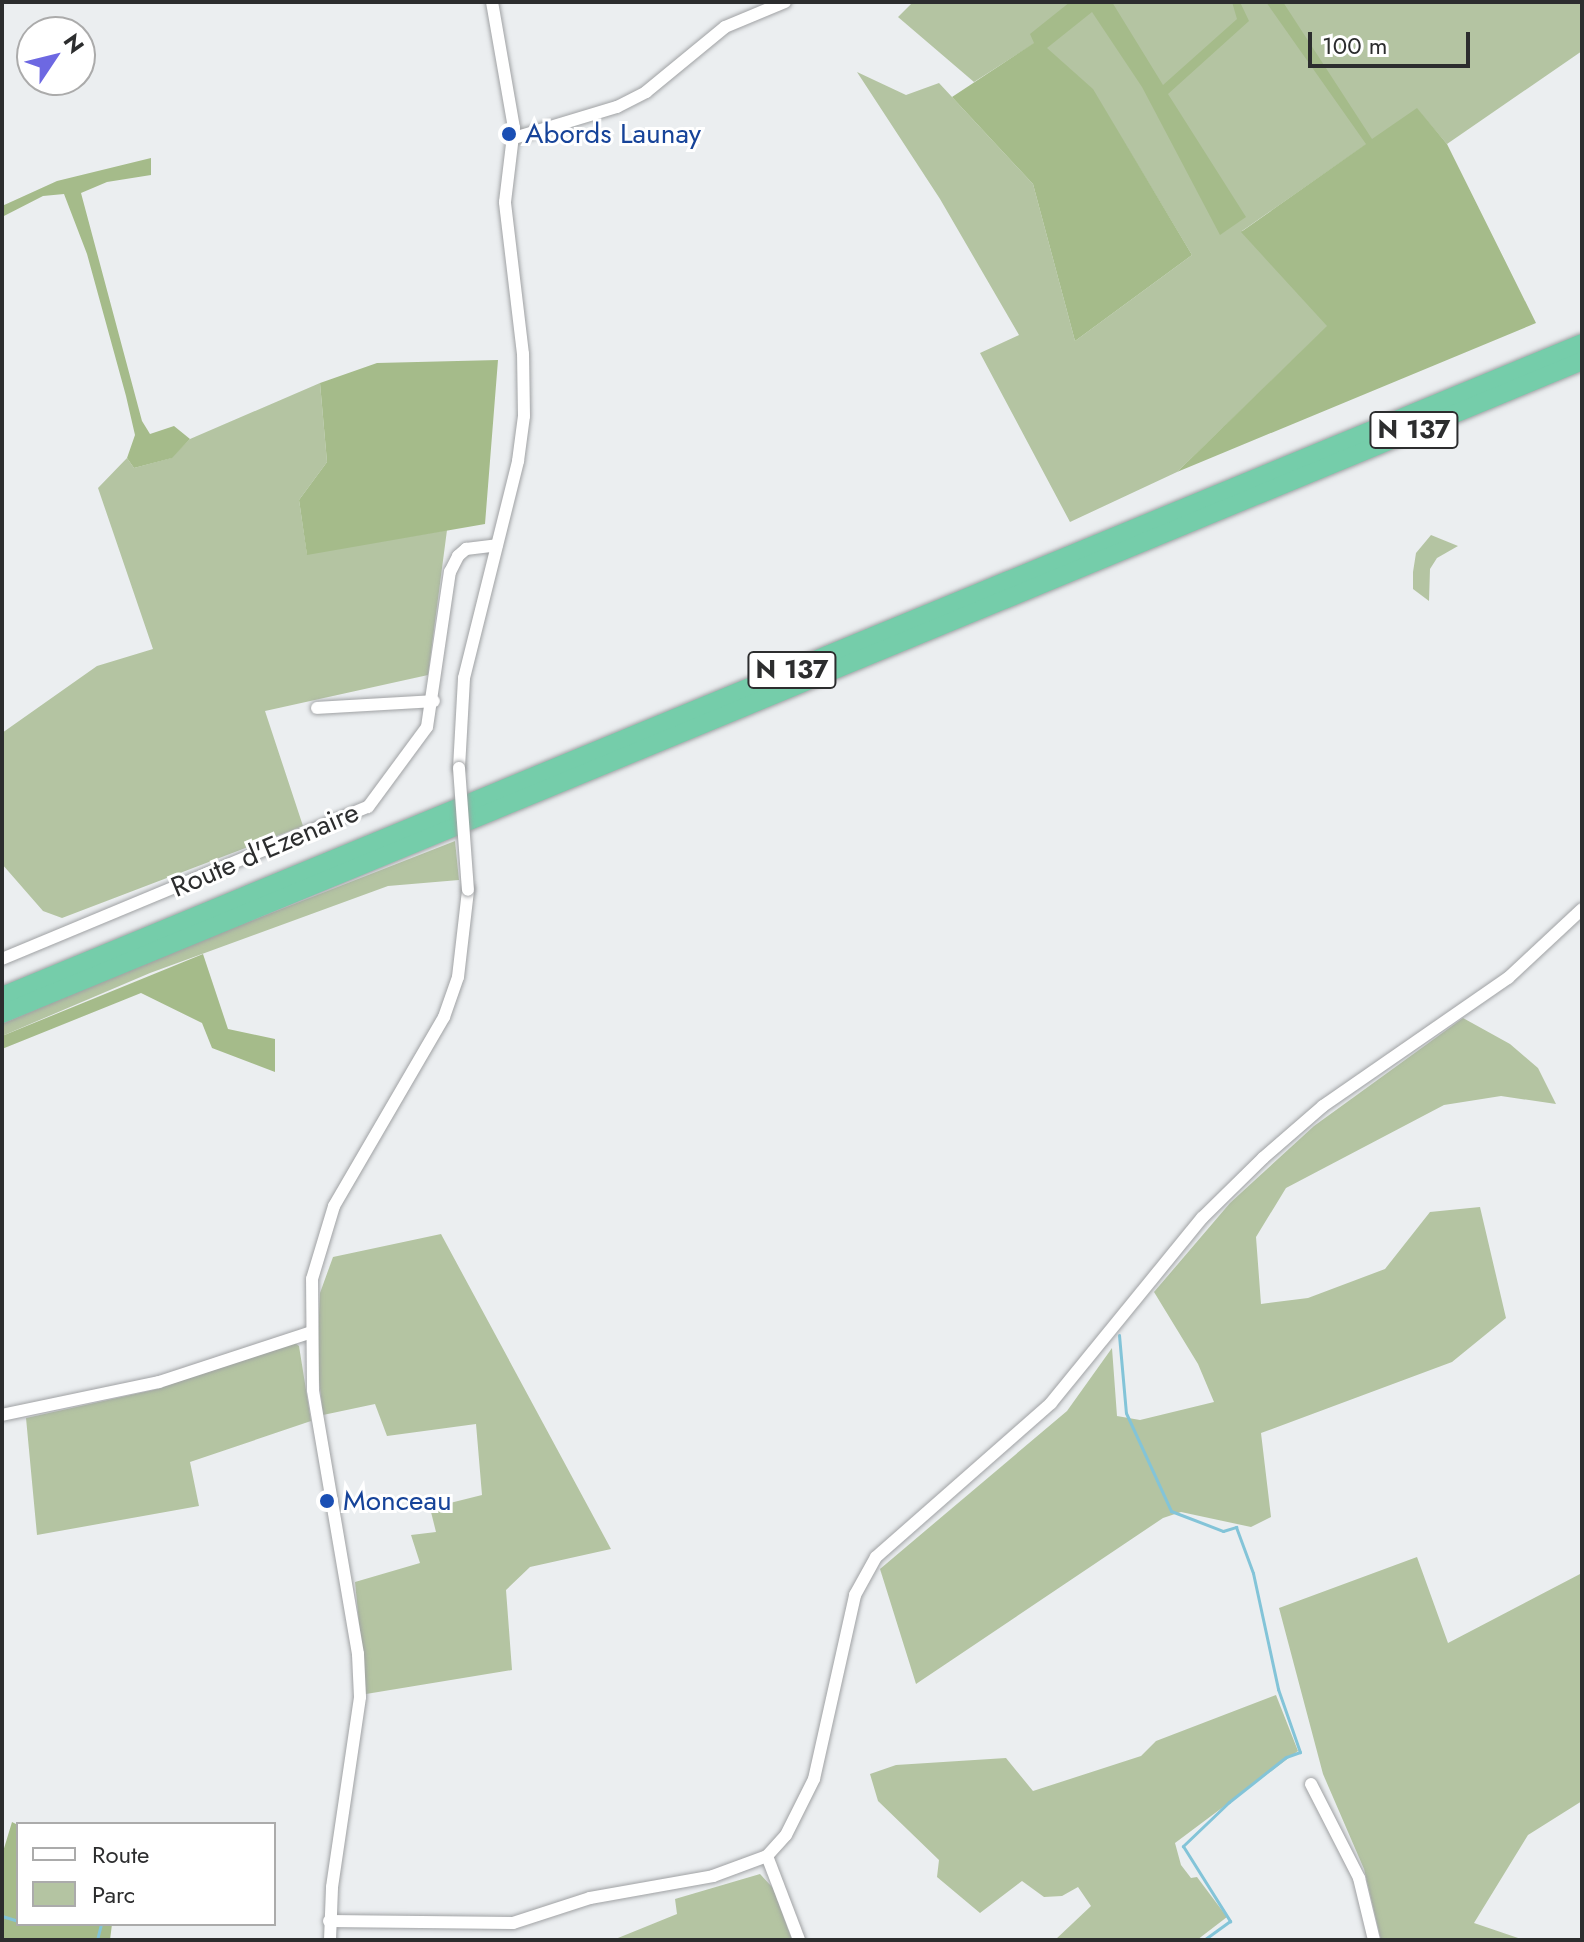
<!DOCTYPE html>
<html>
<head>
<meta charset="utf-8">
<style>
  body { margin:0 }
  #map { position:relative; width:1584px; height:1942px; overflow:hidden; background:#ebeef0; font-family:Jost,sans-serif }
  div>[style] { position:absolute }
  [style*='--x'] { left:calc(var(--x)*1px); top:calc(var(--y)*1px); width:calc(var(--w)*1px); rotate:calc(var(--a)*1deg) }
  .green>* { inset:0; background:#b4c4a2 }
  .forest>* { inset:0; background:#a5bb8a }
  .stream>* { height:3px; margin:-1.5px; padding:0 1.5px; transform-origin:1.5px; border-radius:1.5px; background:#83c4d8 }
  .roads { filter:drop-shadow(0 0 2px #a0a2a4) drop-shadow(0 0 2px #a0a2a4) }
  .minor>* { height:12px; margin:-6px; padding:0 6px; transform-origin:6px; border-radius:6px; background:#fff }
  .highway>* { height:18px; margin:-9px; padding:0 9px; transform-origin:9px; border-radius:9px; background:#75cdaa }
  .bridges { filter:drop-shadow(0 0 2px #a0a2a4) drop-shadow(0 0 2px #a0a2a4) }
  .minor-bridge>* { height:12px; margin:-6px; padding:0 6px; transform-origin:6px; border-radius:6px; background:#fff }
  .dots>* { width:22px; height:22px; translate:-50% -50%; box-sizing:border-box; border:4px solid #fff; border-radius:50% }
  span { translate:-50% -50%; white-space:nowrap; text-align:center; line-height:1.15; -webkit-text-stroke:6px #fff; paint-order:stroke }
  .shield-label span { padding:2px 6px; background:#fff; border:2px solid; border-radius:6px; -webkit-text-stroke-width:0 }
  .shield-label { font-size:26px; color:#2c2d2e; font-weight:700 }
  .transit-label { font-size:28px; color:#164399 }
  .left { translate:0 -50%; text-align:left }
  .street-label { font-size:28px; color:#2c2d2e }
  .frame { position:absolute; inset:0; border:4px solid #2c2d2e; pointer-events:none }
  .legend { position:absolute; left:16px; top:1822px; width:260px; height:104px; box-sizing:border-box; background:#fff; border:2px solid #ababab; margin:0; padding:10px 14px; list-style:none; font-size:24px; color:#2c2d2e }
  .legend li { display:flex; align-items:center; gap:16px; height:40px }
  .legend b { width:40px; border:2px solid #ababab }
  .north { position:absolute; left:16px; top:16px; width:80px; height:80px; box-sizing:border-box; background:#fff; border:2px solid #ababab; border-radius:50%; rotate:55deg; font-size:22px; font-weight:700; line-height:32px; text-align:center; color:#2c2d2e }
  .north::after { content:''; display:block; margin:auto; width:28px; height:36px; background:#6d68e2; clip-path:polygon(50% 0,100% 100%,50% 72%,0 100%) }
  .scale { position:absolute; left:1308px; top:32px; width:162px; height:36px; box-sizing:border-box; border:4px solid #2c2d2e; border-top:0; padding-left:10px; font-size:24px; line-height:28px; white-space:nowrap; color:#2c2d2e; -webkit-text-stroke:6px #fff; paint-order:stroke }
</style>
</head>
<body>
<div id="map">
  <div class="green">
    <div style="clip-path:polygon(913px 2px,1582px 2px,1582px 51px,1447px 144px,1417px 109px,1242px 231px,1328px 326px,1177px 472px,1070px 522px,980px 353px,1019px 335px,940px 199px,857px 72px,906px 95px,939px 83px,1033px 184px,1075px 341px,1192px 255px,1092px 89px,1038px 41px,974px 82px,898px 17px)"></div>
    <div style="clip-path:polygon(320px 383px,327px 462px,299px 500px,307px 554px,447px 530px,428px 675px,265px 711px,303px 826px,62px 918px,43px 911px,2px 864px,2px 733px,97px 666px,153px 649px,98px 488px,127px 458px,134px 468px,171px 458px,190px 439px)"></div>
    <div style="clip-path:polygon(1431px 535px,1458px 546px,1437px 558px,1430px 569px,1429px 601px,1413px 589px,1413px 572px,1416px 553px)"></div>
    <div style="clip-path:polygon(455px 841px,459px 880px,388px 886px,150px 973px,2px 1036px,2px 1024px,159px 957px)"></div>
    <div style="clip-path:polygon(1463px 1018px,1510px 1044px,1538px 1068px,1556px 1104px,1501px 1096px,1444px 1105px,1286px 1188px,1256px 1237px,1261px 1304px,1308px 1298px,1385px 1269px,1430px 1212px,1480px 1207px,1506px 1318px,1452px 1362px,1261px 1433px,1271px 1517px,1251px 1527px,1181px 1512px,1163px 1518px,916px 1684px,880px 1569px,1067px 1411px,1112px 1348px,1117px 1416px,1140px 1420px,1214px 1402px,1198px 1364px,1154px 1292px,1230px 1203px,1314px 1126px)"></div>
    <div style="clip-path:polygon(441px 1234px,611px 1549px,530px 1567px,506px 1590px,512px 1670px,366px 1694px,355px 1582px,420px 1563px,411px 1535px,436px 1532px,430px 1508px,482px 1495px,476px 1424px,387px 1436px,375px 1404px,323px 1415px,317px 1361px,320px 1293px,333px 1257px)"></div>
    <div style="clip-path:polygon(291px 1340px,299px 1346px,311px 1421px,190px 1462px,199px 1506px,37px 1535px,26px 1418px,158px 1389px)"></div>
    <div style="clip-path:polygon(1417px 1557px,1448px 1643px,1582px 1573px,1582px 1801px,1528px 1835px,1474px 1923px,1524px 1940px,1381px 1940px,1364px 1869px,1323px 1774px,1279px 1608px)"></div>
    <div style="clip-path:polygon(1276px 1695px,1298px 1751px,1175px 1843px,1181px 1865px,1191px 1878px,1197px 1877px,1227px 1917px,1197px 1940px,1055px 1940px,1091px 1906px,1078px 1887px,1062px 1896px,1044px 1897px,1022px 1881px,980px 1913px,937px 1877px,939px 1860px,878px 1801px,870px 1774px,896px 1765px,1006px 1758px,1033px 1791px,1141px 1756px,1156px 1741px)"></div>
    <div style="clip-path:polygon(760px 1874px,773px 1888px,792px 1940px,613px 1940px,677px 1914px,675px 1899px)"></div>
  </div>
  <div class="forest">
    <div style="clip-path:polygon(1070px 2px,1112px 2px,1163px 85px,1237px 19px,1232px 2px,1240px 2px,1249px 21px,1168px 94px,1246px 217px,1220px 235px,1142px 87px,1092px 12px,1047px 48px,1093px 89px,1192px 255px,1075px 341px,1033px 184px,952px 97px,1034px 43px,1030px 34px)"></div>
    <div style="clip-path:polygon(1266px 2px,1283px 2px,1372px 139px,1417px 108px,1447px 144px,1536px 323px,1177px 472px,1327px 326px,1241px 232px,1366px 144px)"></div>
    <div style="clip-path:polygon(151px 158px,151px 175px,107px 182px,81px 193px,142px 421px,150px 434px,174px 426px,190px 439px,172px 458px,134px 468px,127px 458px,135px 435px,126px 396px,87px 254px,64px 194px,43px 196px,2px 217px,2px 206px,57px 181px)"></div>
    <div style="clip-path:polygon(498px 360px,485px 524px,307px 555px,299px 500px,327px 462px,320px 383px,377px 363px)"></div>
    <div style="clip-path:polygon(203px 954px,228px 1029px,275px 1039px,275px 1072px,212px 1048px,202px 1023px,141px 993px,2px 1049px,2px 1036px)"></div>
    <div style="clip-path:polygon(12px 1822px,18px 1825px,18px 1924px,112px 1924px,110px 1940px,2px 1940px,2px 1855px)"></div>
  </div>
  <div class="stream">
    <div style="--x:1119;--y:1335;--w:78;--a:84.9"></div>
    <div style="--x:1126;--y:1413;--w:108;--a:65.3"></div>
    <div style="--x:1171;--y:1511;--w:56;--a:21"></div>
    <div style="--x:1223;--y:1531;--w:14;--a:-17"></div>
    <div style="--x:1236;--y:1527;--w:49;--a:69.7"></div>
    <div style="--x:1253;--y:1573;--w:119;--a:77.8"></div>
    <div style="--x:1278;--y:1689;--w:67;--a:70.8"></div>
    <div style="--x:1300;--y:1752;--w:15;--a:160"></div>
    <div style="--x:1286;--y:1757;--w:73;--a:141.7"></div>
    <div style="--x:1229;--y:1802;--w:64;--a:136.3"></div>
    <div style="--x:1183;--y:1846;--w:89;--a:57.9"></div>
    <div style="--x:1230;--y:1921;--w:32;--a:144"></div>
    <div style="--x:2;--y:1916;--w:17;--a:17"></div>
    <div style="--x:97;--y:1940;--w:16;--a:-76"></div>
  </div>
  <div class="roads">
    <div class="minor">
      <div style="--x:514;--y:138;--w:108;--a:-16.8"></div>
      <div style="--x:617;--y:107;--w:33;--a:-27"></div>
      <div style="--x:646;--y:92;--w:102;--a:-39.4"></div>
      <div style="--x:725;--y:27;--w:65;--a:-22.6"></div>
      <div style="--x:317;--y:708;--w:117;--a:-3.4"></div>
      <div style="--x:459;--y:768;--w:90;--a:-86.8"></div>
      <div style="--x:464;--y:678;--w:224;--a:-76"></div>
      <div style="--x:518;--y:461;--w:45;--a:-82.4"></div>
      <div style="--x:524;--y:416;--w:62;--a:-90.9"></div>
      <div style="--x:523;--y:354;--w:153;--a:-96.8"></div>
      <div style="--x:505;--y:202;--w:75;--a:-83.1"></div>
      <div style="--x:514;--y:128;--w:128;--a:-99.9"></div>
      <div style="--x:2;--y:959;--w:396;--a:-22.6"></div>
      <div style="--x:368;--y:807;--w:99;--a:-53.6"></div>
      <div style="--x:427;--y:727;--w:157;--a:-81.6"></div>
      <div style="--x:450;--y:572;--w:18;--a:-63"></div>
      <div style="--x:458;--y:556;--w:11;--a:-41"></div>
      <div style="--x:466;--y:549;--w:31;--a:-7"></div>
      <div style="--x:2;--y:1415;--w:160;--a:-11.9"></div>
      <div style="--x:159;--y:1382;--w:158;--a:-18.1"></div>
      <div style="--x:1311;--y:1784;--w:106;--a:62.9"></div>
      <div style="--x:1359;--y:1878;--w:64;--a:76.4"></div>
      <div style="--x:767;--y:1856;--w:90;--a:69.1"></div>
      <div style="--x:329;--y:1921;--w:184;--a:0.6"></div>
      <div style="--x:513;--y:1923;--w:81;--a:-18"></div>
      <div style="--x:590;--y:1898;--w:125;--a:-10.1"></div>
      <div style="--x:713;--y:1876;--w:58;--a:-20.3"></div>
      <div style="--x:767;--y:1856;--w:28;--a:-48"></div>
      <div style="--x:786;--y:1835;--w:63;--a:-63.4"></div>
      <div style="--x:814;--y:1779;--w:189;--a:-77.4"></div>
      <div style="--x:855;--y:1595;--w:43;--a:-61.1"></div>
      <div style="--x:876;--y:1557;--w:233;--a:-41.3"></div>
      <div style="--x:1051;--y:1403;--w:239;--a:-50.8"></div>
      <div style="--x:1202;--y:1218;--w:86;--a:-44.5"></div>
      <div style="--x:1263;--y:1158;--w:79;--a:-40.9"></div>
      <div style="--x:1323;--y:1106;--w:225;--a:-34.7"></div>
      <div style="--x:1508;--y:978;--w:101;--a:-43"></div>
      <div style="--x:330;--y:1940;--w:53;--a:-87.8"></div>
      <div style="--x:332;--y:1887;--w:192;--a:-81.6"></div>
      <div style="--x:360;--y:1697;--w:43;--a:-92.7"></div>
      <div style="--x:358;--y:1654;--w:268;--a:-99.7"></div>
      <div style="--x:313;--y:1390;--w:111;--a:-90.5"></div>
      <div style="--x:312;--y:1279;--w:76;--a:-73.2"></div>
      <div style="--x:334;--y:1206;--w:219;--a:-59.8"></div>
      <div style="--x:444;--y:1017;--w:42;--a:-70.7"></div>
      <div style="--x:458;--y:977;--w:88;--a:-83.4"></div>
    </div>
    <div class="highway">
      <div style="--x:2;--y:996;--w:1710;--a:-22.45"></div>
      <div style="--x:2;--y:1014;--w:1710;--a:-22.45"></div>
    </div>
  </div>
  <div class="bridges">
    <div class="minor-bridge">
      <div style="--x:459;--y:768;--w:122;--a:85.8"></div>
    </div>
  </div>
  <div class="dots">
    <div style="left:509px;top:134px;background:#1a4fb4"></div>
    <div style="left:327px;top:1501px;background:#1a4fb4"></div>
  </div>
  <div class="shield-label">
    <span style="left:1414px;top:430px">N 137</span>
    <span style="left:792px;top:670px">N 137</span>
  </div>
  <div class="transit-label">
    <span class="left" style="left:525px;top:134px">Abords Launay</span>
    <span class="left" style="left:343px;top:1501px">Monceau</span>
  </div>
  <div class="street-label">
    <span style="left:265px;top:850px;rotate:-23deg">Route d'Ezenaire</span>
  </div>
  <div class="frame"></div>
  <ul class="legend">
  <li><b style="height:10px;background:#fff"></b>Route</li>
  <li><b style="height:22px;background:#b4c4a2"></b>Parc</li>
  </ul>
  <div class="north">N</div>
  <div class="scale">100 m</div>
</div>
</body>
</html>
